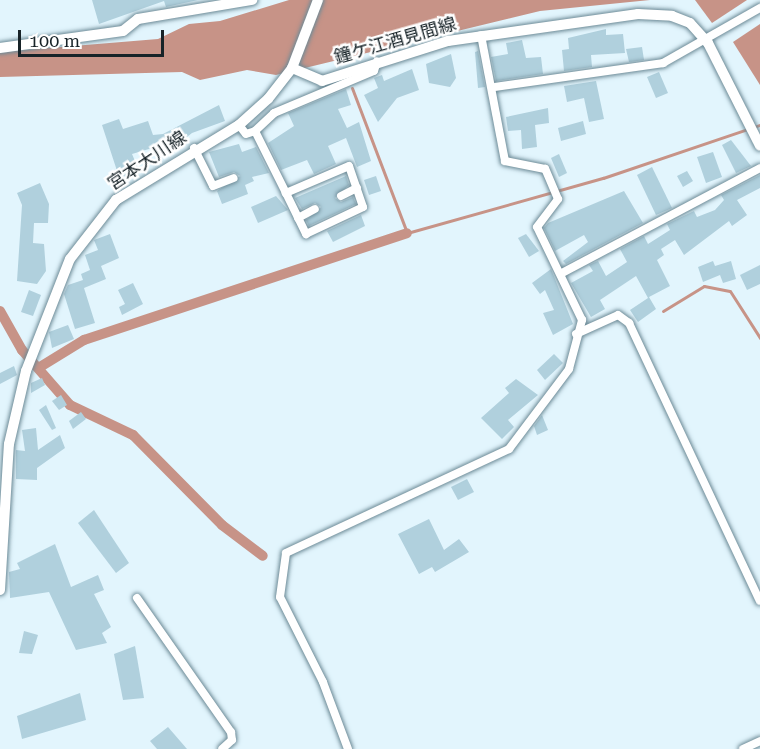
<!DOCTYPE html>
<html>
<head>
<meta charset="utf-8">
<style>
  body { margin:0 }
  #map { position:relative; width:760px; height:749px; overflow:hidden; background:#e2f5fd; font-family:"Roboto Serif","Noto Sans JP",serif }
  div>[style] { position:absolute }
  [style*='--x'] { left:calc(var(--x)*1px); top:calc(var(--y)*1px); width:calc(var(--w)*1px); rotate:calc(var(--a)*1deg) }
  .water>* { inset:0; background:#c79387 }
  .stream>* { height:3px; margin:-1.5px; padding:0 1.5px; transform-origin:1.5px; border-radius:1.5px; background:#c79387 }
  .canal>* { height:10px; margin:-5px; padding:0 5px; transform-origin:5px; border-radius:5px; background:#c79387 }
  .building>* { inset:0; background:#b0d0dd }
  .roads { filter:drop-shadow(0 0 2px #6c8a96) drop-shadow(0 0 2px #6c8a96) }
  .street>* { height:8px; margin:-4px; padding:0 4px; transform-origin:4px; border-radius:4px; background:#fff }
  .secondary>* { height:10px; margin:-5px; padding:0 5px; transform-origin:5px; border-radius:5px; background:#fff }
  span { translate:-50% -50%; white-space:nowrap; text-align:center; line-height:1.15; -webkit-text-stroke:5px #fff; paint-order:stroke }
  .street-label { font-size:18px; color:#172328 }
  .scale { position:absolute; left:18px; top:30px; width:146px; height:27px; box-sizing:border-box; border:3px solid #172328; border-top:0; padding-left:8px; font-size:18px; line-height:21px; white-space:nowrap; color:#172328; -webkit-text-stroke:4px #fff; paint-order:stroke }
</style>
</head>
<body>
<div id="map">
  <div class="water">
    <div style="clip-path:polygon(289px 0,650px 0,540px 11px,276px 75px,247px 70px,200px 80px,182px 72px,0 77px,0 52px,158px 39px,189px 24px,220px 21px)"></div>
    <div style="clip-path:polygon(695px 0,747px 0,712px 23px)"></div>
    <div style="clip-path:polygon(760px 24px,760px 85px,733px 42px)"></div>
  </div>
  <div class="stream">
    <div style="--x:352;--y:88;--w:155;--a:69.2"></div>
    <div style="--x:407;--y:233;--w:204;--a:-15.7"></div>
    <div style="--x:603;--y:178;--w:166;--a:-18.7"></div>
    <div style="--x:663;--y:311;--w:48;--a:-31.4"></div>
    <div style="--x:704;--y:286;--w:26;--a:11"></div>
    <div style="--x:730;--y:291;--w:56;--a:57.4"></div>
  </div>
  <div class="canal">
    <div style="--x:0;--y:311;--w:45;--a:60.6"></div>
    <div style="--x:22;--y:350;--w:73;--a:48.9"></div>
    <div style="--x:70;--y:405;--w:70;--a:25.5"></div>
    <div style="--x:133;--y:435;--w:127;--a:45.3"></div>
    <div style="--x:222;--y:525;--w:51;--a:37.1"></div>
    <div style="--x:40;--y:367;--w:52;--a:-31.5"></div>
    <div style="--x:84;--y:340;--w:340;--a:-18.3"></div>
  </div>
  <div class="building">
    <div style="clip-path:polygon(92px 0,198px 0,166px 7px,164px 1px,99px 24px)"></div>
    <div style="clip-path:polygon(606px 29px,606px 35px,623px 34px,625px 53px,591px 55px,592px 67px,564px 71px,562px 50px,569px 49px,568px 38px)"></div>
    <div style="clip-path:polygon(522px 40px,526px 58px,541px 57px,543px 74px,496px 81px,491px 57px,508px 54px,506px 43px)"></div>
    <div style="clip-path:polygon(642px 47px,644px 60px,629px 62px,626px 49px)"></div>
    <div style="clip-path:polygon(478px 51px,485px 87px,478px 88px,475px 52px)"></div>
    <div style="clip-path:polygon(451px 54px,456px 78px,450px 87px,429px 83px,426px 64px)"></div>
    <div style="clip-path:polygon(412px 69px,419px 90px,397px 98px,378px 122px,364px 95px,378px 88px,374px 78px,382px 75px,384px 81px)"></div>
    <div style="clip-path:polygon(659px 72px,668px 93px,656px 98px,647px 77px)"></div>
    <div style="clip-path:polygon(596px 81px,604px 119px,589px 122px,584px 98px,567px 102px,564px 86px)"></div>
    <div style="clip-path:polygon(346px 89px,351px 105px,338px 109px,347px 128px,359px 122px,371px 161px,357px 167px,346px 138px,328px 146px,336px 164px,314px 174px,307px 160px,281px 170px,268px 143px,294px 126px,288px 113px)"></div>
    <div style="clip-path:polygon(219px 105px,225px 121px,192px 133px,163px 156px,159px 146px,132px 154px,140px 173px,120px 180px,102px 125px,119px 119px,123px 129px,148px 121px,153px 135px,163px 134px)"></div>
    <div style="clip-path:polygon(548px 108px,549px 123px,535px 125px,537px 147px,522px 149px,521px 130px,508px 131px,506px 117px)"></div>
    <div style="clip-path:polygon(583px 121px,586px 134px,561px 141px,558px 128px)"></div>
    <div style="clip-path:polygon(731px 140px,751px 166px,736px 173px,722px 145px)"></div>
    <div style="clip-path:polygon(239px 144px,242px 152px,256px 147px,269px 173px,252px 177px,254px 181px,245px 185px,248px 194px,222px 204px,217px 191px,240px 176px,234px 172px,219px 177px,209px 152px)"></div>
    <div style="clip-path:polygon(713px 152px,722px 177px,706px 183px,697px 157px)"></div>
    <div style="clip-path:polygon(559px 154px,567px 173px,559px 177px,551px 158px)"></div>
    <div style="clip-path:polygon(652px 167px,672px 208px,656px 215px,637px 175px)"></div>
    <div style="clip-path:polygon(687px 171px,693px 181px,683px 187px,677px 176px)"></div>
    <div style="clip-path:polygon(760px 175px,760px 188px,737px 200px,747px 215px,732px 226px,729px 221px,684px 255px,675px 240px,661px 249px,664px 255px,657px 260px,670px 286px,649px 297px,656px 309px,638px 322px,630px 310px,648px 298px,636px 276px,600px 300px,605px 309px,591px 317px,571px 283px,593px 271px,589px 265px,598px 261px,606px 276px,627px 262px,620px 249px,644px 236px,648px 244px,670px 230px,667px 224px,694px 211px,697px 217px,715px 210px,724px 200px,721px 195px)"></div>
    <div style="clip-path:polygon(346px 176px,349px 185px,335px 198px,341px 202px,353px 197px,356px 204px,309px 226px,306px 220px,321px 207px,315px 203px,302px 209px,295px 198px)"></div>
    <div style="clip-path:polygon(376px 176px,381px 191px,369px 195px,364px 180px)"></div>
    <div style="clip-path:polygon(40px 183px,49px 204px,48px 223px,34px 223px,33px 243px,44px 244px,46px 271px,37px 284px,17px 281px,22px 205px,17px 193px)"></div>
    <div style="clip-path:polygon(624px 191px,643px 223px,566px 264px,563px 261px,588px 242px,584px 235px,555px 251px,544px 228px,548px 223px)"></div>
    <div style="clip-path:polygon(276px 196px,288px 210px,258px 223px,251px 207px)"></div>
    <div style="clip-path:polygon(361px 215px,365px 226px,333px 242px,327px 231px)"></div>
    <div style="clip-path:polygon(110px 234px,119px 258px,101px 266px,106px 279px,84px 288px,95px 323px,75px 329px,64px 294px,68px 285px,83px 280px,81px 274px,90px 270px,85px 255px,98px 250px,94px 240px)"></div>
    <div style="clip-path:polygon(526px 234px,539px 251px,529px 257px,518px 238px)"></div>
    <div style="clip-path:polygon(713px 261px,715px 266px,731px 261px,736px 279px,723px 283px,720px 275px,703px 282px,698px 267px)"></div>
    <div style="clip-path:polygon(760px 265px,760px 284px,747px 290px,740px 275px)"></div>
    <div style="clip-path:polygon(551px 269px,573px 324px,553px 335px,543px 313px,554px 310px,545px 290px,540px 294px,532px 283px)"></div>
    <div style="clip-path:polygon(133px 283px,143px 304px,122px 315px,119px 307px,125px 304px,118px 290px)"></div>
    <div style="clip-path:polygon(29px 290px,41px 295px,33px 316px,21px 312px)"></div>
    <div style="clip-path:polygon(68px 325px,74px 339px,52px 348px,49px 332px)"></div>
    <div style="clip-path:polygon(554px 354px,563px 363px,545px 380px,537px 370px)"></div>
    <div style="clip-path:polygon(14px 366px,17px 375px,0 384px,0 373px)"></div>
    <div style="clip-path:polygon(42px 378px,45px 385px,31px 393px,31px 383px)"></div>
    <div style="clip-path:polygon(516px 379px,538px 395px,508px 420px,514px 427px,502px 439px,481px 418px,509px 393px,505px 388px)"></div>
    <div style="clip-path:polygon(61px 395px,67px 405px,59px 410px,52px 401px)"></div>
    <div style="clip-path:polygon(46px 405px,56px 428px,52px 430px,39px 410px)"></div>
    <div style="clip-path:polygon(81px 412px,86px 419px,73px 429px,69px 421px)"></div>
    <div style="clip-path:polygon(542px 415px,548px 430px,537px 435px,534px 426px)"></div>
    <div style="clip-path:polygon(36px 428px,38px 450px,60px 435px,65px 448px,37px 468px,37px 480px,16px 479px,16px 450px,25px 451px,22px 430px)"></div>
    <div style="clip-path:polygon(467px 479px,474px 492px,458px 500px,451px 487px)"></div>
    <div style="clip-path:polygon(94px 510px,129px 563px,116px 573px,78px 523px)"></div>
    <div style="clip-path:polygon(429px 519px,444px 550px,459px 539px,469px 552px,435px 572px,432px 567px,419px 574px,398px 534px)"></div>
    <div style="clip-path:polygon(55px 544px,71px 587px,98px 575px,104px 590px,94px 594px,111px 627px,102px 633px,107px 643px,76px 650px,49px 592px,10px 598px,9px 572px,20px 569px,17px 563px)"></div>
    <div style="clip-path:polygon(24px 631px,38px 635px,32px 654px,19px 653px)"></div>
    <div style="clip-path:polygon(135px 646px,144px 698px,123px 700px,114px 654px)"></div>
    <div style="clip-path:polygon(80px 693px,86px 720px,22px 739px,17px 716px)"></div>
    <div style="clip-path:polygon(168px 727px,187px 749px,157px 749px,150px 741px)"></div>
  </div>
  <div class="roads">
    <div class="street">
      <div style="--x:495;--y:87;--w:170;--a:-8.1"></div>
      <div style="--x:663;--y:63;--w:112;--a:-29.6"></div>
      <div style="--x:239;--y:125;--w:11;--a:52"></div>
      <div style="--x:246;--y:134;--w:9;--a:-18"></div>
      <div style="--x:255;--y:131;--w:26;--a:-43"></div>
      <div style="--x:274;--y:113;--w:108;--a:-22.8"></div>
      <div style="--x:374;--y:71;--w:10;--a:-73"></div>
      <div style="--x:255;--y:131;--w:69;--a:63.4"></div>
      <div style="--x:286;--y:193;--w:46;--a:64"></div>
      <div style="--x:306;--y:234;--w:63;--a:-25.3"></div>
      <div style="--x:363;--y:207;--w:43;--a:-108.9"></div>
      <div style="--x:349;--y:166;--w:69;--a:156.8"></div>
      <div style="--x:194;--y:148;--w:42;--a:63.4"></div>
      <div style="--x:213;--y:186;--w:22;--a:-21"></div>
      <div style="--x:341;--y:196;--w:18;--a:-27"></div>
      <div style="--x:298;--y:218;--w:19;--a:-28"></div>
      <div style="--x:562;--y:273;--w:224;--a:-27.9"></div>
      <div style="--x:576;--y:334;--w:46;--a:-24.3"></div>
      <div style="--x:618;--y:315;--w:14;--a:36"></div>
      <div style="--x:629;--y:323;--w:307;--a:64.8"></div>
      <div style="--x:137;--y:598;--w:164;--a:55"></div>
      <div style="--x:231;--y:732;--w:8;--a:83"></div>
      <div style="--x:232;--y:740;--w:13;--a:138"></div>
      <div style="--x:348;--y:749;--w:72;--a:-110.5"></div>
      <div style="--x:323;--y:682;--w:95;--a:-116.8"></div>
      <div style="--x:280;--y:597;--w:44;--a:-82.2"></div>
      <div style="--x:286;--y:553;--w:246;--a:-25"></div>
      <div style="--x:509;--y:449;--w:100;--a:-53.1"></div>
      <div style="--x:569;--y:369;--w:51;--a:-75.1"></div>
      <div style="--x:582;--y:320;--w:103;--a:-115.8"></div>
      <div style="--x:537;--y:227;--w:35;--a:-53"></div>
      <div style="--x:558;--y:199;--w:33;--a:-113"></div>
      <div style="--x:545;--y:169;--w:41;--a:-168.7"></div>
      <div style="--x:505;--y:161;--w:128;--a:-100.8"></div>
      <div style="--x:743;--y:749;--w:19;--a:-25"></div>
    </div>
    <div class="secondary">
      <div style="--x:0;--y:48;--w:124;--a:-7.9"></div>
      <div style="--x:123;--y:31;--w:19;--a:-39"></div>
      <div style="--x:138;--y:19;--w:116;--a:-9.5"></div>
      <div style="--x:292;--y:68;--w:33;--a:23"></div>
      <div style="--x:322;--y:81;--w:132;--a:-17.6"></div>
      <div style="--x:448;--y:41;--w:192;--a:-8.1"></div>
      <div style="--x:638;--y:14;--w:34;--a:3"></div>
      <div style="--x:672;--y:16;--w:19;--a:21"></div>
      <div style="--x:690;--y:23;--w:27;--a:48"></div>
      <div style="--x:708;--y:43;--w:115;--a:63.2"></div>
      <div style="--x:0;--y:590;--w:146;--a:-86.5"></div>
      <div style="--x:9;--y:444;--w:75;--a:-76.9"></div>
      <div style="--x:26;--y:371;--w:120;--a:-68.6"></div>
      <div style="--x:70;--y:259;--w:75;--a:-52.1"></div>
      <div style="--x:116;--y:200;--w:144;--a:-31.4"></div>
      <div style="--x:239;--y:125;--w:39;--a:-42"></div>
      <div style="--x:268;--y:99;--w:39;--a:-52"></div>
      <div style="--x:292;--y:68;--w:73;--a:-69.1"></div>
    </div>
  </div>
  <div class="street-label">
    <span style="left:395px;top:41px;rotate:-16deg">鐘ケ江酒見間線</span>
    <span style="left:147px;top:161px;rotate:-34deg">宮本大川線</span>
  </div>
  <div class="scale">100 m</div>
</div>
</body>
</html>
